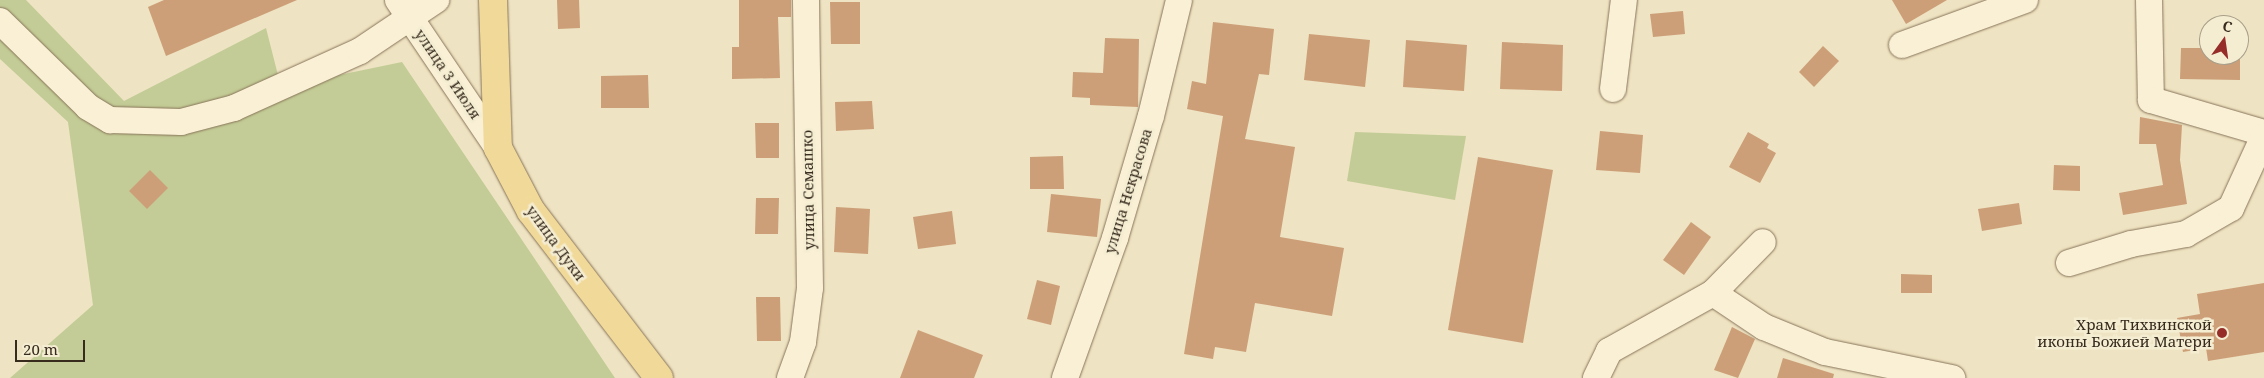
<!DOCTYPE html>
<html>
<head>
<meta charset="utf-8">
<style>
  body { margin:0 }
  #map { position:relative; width:2264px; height:378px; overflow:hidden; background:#eee3c2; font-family:"Noto Serif",serif }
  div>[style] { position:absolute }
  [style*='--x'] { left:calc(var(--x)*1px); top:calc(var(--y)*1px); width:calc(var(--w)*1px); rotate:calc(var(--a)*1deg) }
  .green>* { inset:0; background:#c3cc96 }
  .building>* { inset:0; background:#cc9f78 }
  .roads { filter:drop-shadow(0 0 1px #887459) drop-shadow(0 0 1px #887459) }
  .street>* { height:26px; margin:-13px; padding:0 13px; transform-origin:13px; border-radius:13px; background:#f9f0d5 }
  .primary>* { height:28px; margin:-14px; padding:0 14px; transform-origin:14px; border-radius:14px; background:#f1da99 }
  .dots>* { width:14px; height:14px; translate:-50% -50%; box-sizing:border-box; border:2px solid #f5edd2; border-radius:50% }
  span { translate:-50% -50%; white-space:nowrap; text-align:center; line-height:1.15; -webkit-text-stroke:5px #f5edd2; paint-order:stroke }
  .street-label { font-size:15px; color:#372b1d }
  .poi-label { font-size:15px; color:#372b1d }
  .right { translate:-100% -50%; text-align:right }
  .north { position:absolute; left:2199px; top:15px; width:50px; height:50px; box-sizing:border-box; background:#f5edd2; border:1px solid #a99f8a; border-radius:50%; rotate:14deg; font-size:14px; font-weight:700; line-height:20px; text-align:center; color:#372b1d }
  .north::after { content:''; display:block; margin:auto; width:18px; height:22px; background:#972d29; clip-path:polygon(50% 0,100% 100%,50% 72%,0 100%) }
  .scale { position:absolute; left:15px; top:340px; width:70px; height:22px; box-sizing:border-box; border:2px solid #372b1d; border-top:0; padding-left:6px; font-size:15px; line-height:18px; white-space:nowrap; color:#372b1d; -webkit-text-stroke:4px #f5edd2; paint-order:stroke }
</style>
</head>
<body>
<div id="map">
  <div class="green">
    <div style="clip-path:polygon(0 0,26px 0,124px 101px,266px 28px,281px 87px,402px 62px,615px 378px,10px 378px,93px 305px,68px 122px,0 59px)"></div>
    <div style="clip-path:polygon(1355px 132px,1466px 136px,1455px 200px,1347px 181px)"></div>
  </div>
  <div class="building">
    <div style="clip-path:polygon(164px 0,297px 0,166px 56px,148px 7px)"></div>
    <div style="clip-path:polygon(557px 0,579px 0,580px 28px,558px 29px)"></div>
    <div style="clip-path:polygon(739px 0,791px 0,791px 17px,778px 17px,780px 78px,732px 79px,732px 47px,739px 47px)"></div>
    <div style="clip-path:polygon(1892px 0,1947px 0,1906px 24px)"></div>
    <div style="clip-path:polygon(830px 2px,860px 2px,860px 44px,831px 44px)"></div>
    <div style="clip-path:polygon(1683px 11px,1685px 34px,1653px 37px,1650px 14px)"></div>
    <div style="clip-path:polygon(1213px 22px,1274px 29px,1269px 75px,1259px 74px,1245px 139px,1295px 147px,1280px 237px,1344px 248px,1332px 316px,1255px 303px,1246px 352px,1215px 347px,1213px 359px,1184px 354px,1223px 116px,1187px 109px,1192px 81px,1206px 84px)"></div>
    <div style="clip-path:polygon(1309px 34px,1370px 40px,1365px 87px,1304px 80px)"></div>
    <div style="clip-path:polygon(1105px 38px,1139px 39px,1138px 107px,1090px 105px,1090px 98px,1072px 97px,1073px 72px,1103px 73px)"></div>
    <div style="clip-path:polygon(1406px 40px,1467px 45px,1464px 91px,1403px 87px)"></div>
    <div style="clip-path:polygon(1502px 42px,1563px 45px,1562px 91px,1500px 89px)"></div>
    <div style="clip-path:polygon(1823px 46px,1839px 61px,1814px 87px,1799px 72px)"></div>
    <div style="clip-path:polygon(2181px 48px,2209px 48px,2209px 55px,2239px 55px,2240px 49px,2240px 80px,2180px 79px)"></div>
    <div style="clip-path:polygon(648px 75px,649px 108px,601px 108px,601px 76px)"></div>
    <div style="clip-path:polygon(872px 101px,874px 129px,836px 131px,835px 102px)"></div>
    <div style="clip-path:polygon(2140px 117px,2182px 125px,2180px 160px,2187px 204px,2123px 215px,2119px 193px,2163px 185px,2156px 144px,2139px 144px)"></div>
    <div style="clip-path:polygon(755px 123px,779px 123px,779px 158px,756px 158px)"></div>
    <div style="clip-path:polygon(1600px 131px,1643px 135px,1640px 173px,1596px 170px)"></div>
    <div style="clip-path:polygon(1748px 132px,1769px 144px,1767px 148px,1776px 153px,1760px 183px,1729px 167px)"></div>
    <div style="clip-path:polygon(1063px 156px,1064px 189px,1030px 189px,1030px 157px)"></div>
    <div style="clip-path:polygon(1478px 157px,1553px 170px,1523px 343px,1448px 330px)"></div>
    <div style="clip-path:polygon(2054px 165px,2080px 166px,2080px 191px,2053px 190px)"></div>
    <div style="clip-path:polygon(150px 170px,168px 188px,147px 209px,129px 191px)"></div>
    <div style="clip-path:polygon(1051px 194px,1101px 199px,1097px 237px,1047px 232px)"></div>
    <div style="clip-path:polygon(756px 198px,779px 198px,778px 234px,755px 234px)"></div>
    <div style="clip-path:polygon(2019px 203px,2022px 224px,1982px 231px,1978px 209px)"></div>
    <div style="clip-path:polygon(836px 207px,870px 209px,868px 254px,834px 252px)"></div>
    <div style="clip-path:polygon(952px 211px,956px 244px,918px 249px,913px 217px)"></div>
    <div style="clip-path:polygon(1691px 222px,1711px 237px,1684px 275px,1663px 260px)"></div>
    <div style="clip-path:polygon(1901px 274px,1932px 275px,1932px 293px,1901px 293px)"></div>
    <div style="clip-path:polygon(1037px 280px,1060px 286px,1051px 325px,1027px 319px)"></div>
    <div style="clip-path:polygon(2264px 283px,2264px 352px,2208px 361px,2206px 348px,2183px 352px,2177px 318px,2200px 314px,2197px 294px)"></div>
    <div style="clip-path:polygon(756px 297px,780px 297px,781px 341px,757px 341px)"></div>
    <div style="clip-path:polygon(1732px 327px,1755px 339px,1738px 378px,1714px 370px)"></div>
    <div style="clip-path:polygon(918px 330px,983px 355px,974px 378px,900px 378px)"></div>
    <div style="clip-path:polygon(1783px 358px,1834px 374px,1833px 378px,1777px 378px)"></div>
  </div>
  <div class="roads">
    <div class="street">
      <div style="--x:398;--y:0;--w:179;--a:56"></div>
      <div style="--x:2149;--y:0;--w:100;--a:88.9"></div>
      <div style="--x:2151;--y:100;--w:118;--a:16.3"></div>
      <div style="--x:0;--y:21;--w:123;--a:44.3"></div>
      <div style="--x:88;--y:107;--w:26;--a:31"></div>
      <div style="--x:110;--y:120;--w:71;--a:1.6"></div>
      <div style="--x:181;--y:122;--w:55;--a:-14.8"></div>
      <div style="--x:234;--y:108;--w:138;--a:-24.3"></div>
      <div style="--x:360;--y:51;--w:92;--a:-33.9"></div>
      <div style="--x:1902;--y:45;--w:131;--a:-20.1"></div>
      <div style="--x:1613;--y:89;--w:90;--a:-83"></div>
      <div style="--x:2069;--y:263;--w:65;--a:-17"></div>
      <div style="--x:2131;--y:244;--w:56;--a:-10.3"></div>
      <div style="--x:2186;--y:234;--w:52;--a:-30"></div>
      <div style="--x:2231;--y:208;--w:79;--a:-65.4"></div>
      <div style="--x:1713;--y:293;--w:61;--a:33.7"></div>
      <div style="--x:1764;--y:327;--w:66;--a:22.3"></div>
      <div style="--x:1825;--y:352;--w:130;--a:11.6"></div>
      <div style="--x:790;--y:378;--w:38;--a:-70"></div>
      <div style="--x:803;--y:342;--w:54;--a:-82.6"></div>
      <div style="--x:810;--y:288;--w:288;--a:-90.8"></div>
      <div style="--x:1065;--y:378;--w:149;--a:-70.3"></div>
      <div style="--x:1115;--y:238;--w:127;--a:-73.6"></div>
      <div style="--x:1151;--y:116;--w:119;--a:-76.4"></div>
      <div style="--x:1596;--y:378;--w:30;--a:-64"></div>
      <div style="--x:1609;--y:351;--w:119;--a:-29.1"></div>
      <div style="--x:1713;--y:293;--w:71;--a:-45.6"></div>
    </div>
    <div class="primary">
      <div style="--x:493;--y:0;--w:148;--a:88.1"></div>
      <div style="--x:498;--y:148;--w:71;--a:62.4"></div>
      <div style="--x:531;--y:211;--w:210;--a:52.5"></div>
    </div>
  </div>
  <div class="dots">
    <div style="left:2222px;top:333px;background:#972d29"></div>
  </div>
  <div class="street-label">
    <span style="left:448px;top:74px;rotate:56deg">улица 3 Июля</span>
    <span style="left:808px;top:190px;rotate:-91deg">улица Семашко</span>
    <span style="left:1128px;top:191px;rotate:-73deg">улица Некрасова</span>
    <span style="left:556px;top:243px;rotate:54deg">улица Дуки</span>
  </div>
  <div class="poi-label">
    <span class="right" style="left:2212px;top:333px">Храм Тихвинской<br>иконы Божией Матери</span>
  </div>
  <div class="north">С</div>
  <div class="scale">20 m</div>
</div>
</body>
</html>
